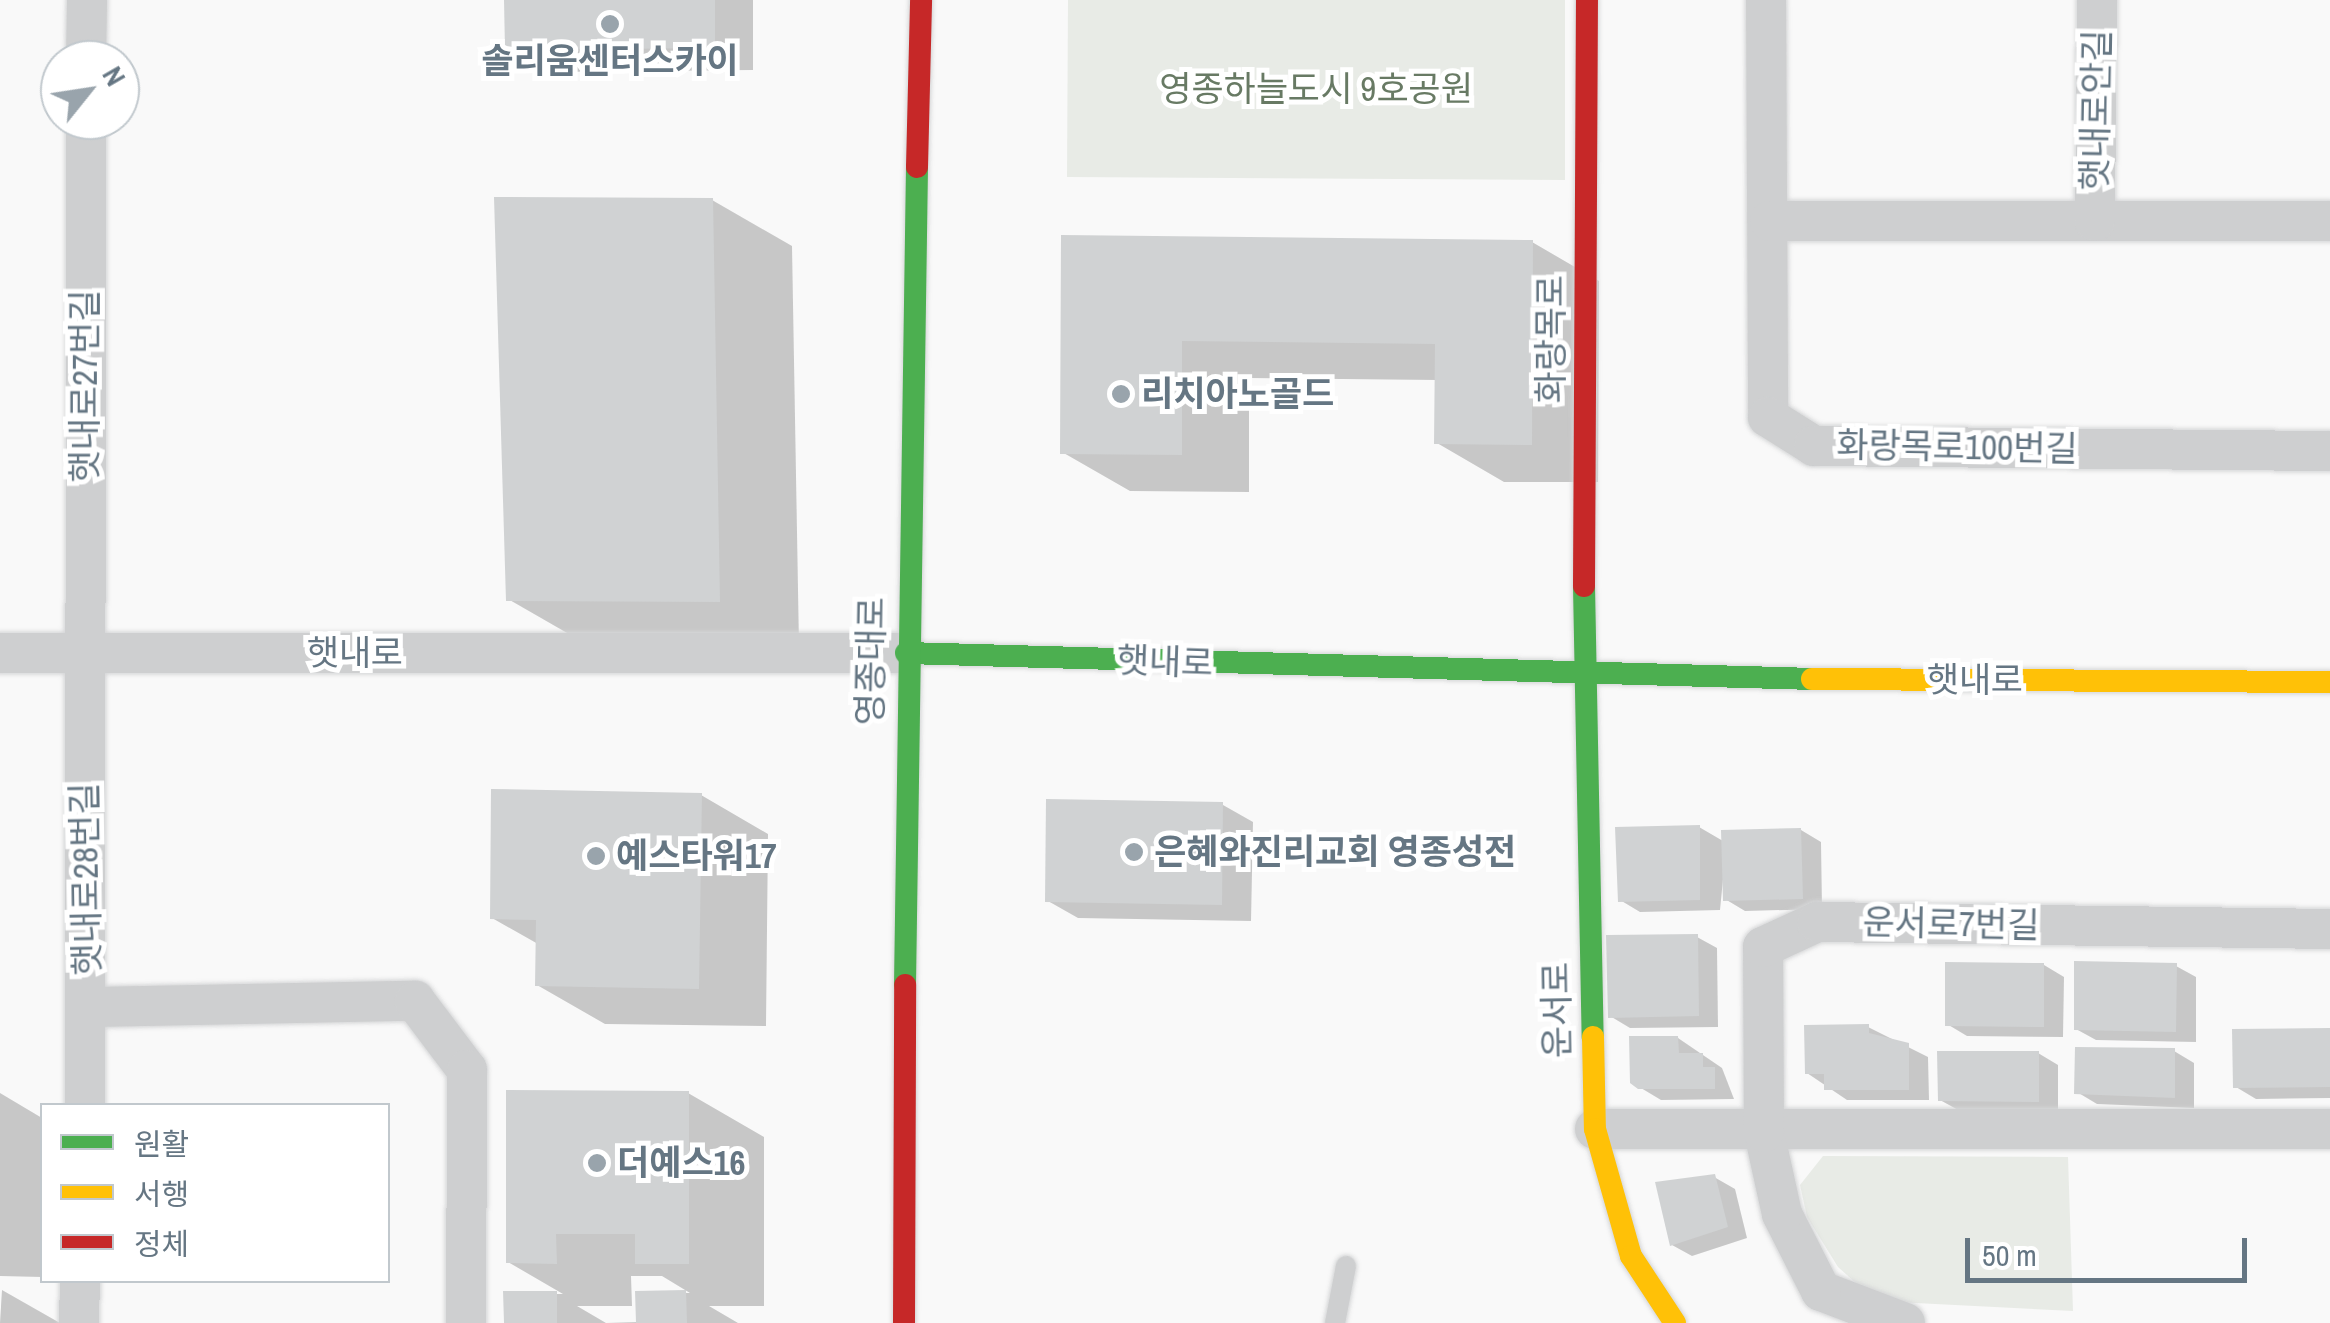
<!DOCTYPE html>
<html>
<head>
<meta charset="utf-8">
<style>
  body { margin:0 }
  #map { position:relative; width:2330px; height:1323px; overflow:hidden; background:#f9f9f9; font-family:"Archivo Narrow","Noto Sans KR",sans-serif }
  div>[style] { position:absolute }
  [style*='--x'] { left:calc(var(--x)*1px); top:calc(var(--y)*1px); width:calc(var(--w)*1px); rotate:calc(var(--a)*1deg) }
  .green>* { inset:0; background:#e8ebe6 }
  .shadow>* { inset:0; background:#0003 }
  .building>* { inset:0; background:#d0d2d3 }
  .roads { filter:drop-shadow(0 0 2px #d5d6d7) drop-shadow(0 0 2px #d5d6d7) }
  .lane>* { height:20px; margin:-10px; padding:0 10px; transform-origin:10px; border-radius:10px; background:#cecfd0 }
  .street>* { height:40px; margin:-20px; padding:0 20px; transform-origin:20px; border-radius:20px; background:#cecfd0 }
  .fast>* { height:22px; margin:-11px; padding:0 11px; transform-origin:11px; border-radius:11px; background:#4caf50 }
  .slow>* { height:22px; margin:-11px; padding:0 11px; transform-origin:11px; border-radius:11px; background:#ffc107 }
  .jam>* { height:22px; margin:-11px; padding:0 11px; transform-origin:11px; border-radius:11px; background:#c62828 }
  .dots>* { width:28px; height:28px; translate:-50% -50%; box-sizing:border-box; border:5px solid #fff; border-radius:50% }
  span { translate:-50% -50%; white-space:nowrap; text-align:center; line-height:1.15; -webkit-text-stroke:10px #fff; paint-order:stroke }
  .poi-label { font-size:35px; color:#657683; font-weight:700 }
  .left { translate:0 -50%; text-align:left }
  .park-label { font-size:35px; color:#687a64 }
  .street-label { font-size:35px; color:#657683 }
  .legend { position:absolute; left:40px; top:1103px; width:350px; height:180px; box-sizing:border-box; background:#fff; border:2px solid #c1c8cd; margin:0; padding:12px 18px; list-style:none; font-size:30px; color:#657683 }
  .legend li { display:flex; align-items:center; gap:20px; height:50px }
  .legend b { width:50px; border:2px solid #c1c8cd }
  .north { position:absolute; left:40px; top:40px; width:100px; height:100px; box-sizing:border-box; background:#fff; border:2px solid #c1c8cd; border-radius:50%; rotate:60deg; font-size:28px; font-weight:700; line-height:40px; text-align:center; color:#657683 }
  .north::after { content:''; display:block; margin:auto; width:35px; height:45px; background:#99a4ac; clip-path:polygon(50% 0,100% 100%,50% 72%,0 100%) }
  .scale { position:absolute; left:1965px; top:1238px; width:282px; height:45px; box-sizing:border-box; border:5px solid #657683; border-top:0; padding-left:12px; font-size:30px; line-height:35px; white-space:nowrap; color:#657683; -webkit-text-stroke:8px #fff; paint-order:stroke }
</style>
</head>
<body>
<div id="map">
  <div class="green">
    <div style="clip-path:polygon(1068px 0,1565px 0,1565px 180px,1067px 177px)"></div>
    <div style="clip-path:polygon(1823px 1156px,2068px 1157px,2073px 1311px,1876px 1301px,1838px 1267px,1807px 1217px,1800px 1185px)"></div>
  </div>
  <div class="shadow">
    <div style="clip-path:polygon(507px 0,753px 0,753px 70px,546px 72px,507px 49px)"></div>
    <div style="clip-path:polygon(712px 200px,792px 246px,799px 646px,588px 645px,508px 599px)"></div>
    <div style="clip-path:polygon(1064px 238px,1532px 242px,1599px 281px,1598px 482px,1504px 482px,1437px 443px,1437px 380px,1249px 378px,1249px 492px,1130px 491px,1062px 452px)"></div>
    <div style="clip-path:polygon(701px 795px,768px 834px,766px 1026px,605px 1024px,537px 985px,538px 944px,492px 918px)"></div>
    <div style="clip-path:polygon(1223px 805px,1253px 822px,1251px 921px,1078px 918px,1048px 901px)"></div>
    <div style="clip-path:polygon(1699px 827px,1723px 841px,1801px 830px,1821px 842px,1822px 909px,1745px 911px,1725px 899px,1724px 869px,1720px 910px,1640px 912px,1620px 900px)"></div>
    <div style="clip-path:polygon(1697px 937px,1717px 948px,1718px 1027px,1630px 1028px,1610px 1016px)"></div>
    <div style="clip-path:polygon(2044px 965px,2064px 977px,2063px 1037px,1967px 1036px,1947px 1024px)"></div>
    <div style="clip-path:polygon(2176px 966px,2196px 977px,2196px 1042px,2096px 1040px,2076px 1029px)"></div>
    <div style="clip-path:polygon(1868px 1027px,1928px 1057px,1929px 1100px,1847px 1100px,1807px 1073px)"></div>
    <div style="clip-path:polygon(2330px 1030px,2330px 1098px,2256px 1099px,2236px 1087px)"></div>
    <div style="clip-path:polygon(1678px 1038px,1722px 1068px,1734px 1099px,1661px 1100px,1641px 1088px)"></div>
    <div style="clip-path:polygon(2174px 1051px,2194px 1063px,2194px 1108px,2097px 1104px,2077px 1092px)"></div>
    <div style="clip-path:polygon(2038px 1053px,2058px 1065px,2058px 1112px,1960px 1111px,1940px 1100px)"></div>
    <div style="clip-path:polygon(0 1093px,42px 1118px,42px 1277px,0 1276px)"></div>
    <div style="clip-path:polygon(evenodd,688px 1093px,764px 1137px,764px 1306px,709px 1306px,738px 1323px,506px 1323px,506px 1294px,563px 1294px,508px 1262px,688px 1093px,631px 1276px,662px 1276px,690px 1293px,638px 1293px,638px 1322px,606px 1323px,577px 1306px,632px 1306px,631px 1276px)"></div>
    <div style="clip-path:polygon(1714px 1177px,1735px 1189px,1747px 1238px,1692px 1256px,1672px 1245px)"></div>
    <div style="clip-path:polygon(2px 1290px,60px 1323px,0 1323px)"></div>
  </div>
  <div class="building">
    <div style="clip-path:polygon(504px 0,715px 0,715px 48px,505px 50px)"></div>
    <div style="clip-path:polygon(494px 197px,713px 198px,720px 602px,506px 601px)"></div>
    <div style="clip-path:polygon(1061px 235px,1533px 240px,1532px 445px,1434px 444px,1435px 344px,1182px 341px,1182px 455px,1060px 454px)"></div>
    <div style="clip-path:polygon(491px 789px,702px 793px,699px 989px,535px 986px,536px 920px,490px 919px)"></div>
    <div style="clip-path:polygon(1046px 799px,1223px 802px,1222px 905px,1045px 902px)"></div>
    <div style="clip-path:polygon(1700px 825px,1700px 900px,1618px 902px,1615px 827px)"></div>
    <div style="clip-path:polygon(1801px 828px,1803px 899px,1723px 901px,1721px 830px)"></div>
    <div style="clip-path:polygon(1698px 934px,1699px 1016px,1608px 1018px,1606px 935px)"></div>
    <div style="clip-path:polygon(2074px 961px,2177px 963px,2176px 1032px,2074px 1030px)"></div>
    <div style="clip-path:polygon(1945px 962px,2044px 963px,2044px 1027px,1945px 1026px)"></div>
    <div style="clip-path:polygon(1869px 1024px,1869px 1033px,1909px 1043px,1909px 1090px,1824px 1090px,1824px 1074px,1805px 1074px,1804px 1025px)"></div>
    <div style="clip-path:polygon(2330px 1028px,2330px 1087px,2233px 1088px,2232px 1029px)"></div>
    <div style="clip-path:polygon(1629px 1036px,1678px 1036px,1679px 1053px,1703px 1053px,1703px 1067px,1715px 1067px,1715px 1089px,1638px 1089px,1630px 1083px)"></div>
    <div style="clip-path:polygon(2075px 1047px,2175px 1048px,2175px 1098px,2074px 1094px)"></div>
    <div style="clip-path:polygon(1937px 1051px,2039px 1051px,2039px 1102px,1938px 1101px)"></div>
    <div style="clip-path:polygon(506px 1090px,689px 1091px,689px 1264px,635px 1264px,635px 1234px,556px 1234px,557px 1264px,506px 1263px)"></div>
    <div style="clip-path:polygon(1715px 1174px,1728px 1227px,1670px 1246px,1655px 1182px)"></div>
    <div style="clip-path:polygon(686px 1290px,687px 1323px,636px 1323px,635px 1291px)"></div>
    <div style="clip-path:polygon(503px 1291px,557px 1291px,557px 1323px,504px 1323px)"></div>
  </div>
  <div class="roads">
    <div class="lane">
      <div style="--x:1335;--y:1323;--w:58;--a:-79.1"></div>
    </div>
    <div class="street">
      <div style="--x:1766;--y:0;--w:417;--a:89.7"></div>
      <div style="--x:1768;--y:417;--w:54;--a:32.2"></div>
      <div style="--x:1814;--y:446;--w:516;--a:0.56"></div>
      <div style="--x:86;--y:60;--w:60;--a:-89"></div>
      <div style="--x:1770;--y:221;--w:560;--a:0"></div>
      <div style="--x:2095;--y:221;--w:221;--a:-89.5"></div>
      <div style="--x:0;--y:653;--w:906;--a:0"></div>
      <div style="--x:88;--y:1007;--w:327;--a:-1.1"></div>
      <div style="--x:415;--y:1001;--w:86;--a:53"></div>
      <div style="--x:467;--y:1070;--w:253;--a:90.2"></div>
      <div style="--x:85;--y:1106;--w:986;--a:-89.94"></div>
      <div style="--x:1595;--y:1129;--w:735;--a:0"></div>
      <div style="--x:79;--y:1323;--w:43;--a:-88.7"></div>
      <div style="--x:1905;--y:1323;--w:90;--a:-159.1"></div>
      <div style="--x:1821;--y:1291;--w:86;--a:-116.9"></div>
      <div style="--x:1782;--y:1214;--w:84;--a:-102.4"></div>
      <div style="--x:1764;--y:1132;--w:185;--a:-90.3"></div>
      <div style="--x:1763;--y:947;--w:60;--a:-24.8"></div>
      <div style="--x:1817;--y:922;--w:513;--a:0.78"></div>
    </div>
    <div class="fast">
      <div style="--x:1584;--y:586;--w:451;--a:88.9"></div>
      <div style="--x:906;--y:653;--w:906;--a:1.64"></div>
      <div style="--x:905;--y:985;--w:818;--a:-89.16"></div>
    </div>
    <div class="slow">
      <div style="--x:1812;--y:679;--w:518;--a:0.33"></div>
      <div style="--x:1593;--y:1037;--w:92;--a:88.8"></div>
      <div style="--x:1595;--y:1129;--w:132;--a:74.2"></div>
      <div style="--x:1631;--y:1256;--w:80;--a:56.7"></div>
    </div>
    <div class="jam">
      <div style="--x:917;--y:167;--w:167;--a:-88.6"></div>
      <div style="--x:1584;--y:586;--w:586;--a:-89.71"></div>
      <div style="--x:904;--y:1323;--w:338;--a:-89.8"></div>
    </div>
  </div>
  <div class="dots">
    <div style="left:610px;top:24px;background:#99a4ac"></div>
    <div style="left:1121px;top:394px;background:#99a4ac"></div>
    <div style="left:1134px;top:852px;background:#99a4ac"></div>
    <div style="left:596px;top:856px;background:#99a4ac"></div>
    <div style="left:597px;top:1163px;background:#99a4ac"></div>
  </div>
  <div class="poi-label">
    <span style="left:610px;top:61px">솔리움센터스카이</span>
    <span class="left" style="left:1141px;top:394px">리치아노골드</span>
    <span class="left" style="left:1154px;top:852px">은혜와진리교회 영종성전</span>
    <span class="left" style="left:616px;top:856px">예스타워17</span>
    <span class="left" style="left:617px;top:1163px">더예스16</span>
  </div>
  <div class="park-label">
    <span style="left:1316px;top:89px">영종하늘도시 9호공원</span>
  </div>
  <div class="street-label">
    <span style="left:2096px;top:110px;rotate:-89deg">햇내로안길</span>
    <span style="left:1551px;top:339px;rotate:-90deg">화랑목로</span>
    <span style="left:85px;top:386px;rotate:-90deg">햇내로27번길</span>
    <span style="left:1957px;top:447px;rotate:1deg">화랑목로100번길</span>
    <span style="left:355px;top:653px">햇내로</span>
    <span style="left:871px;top:661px;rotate:-89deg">영종대로</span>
    <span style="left:1165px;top:662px;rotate:2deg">햇내로</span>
    <span style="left:1975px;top:680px">햇내로</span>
    <span style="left:86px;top:879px;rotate:-91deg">햇내로28번길</span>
    <span style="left:1951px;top:924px;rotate:1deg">운서로7번길</span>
    <span style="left:1557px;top:1010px;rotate:-91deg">운서로</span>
  </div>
  <ul class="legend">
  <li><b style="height:12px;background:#4caf50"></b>원활</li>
  <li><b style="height:12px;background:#ffc107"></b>서행</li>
  <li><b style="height:12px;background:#c62828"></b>정체</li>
  </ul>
  <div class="north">N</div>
  <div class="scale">50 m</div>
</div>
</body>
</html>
